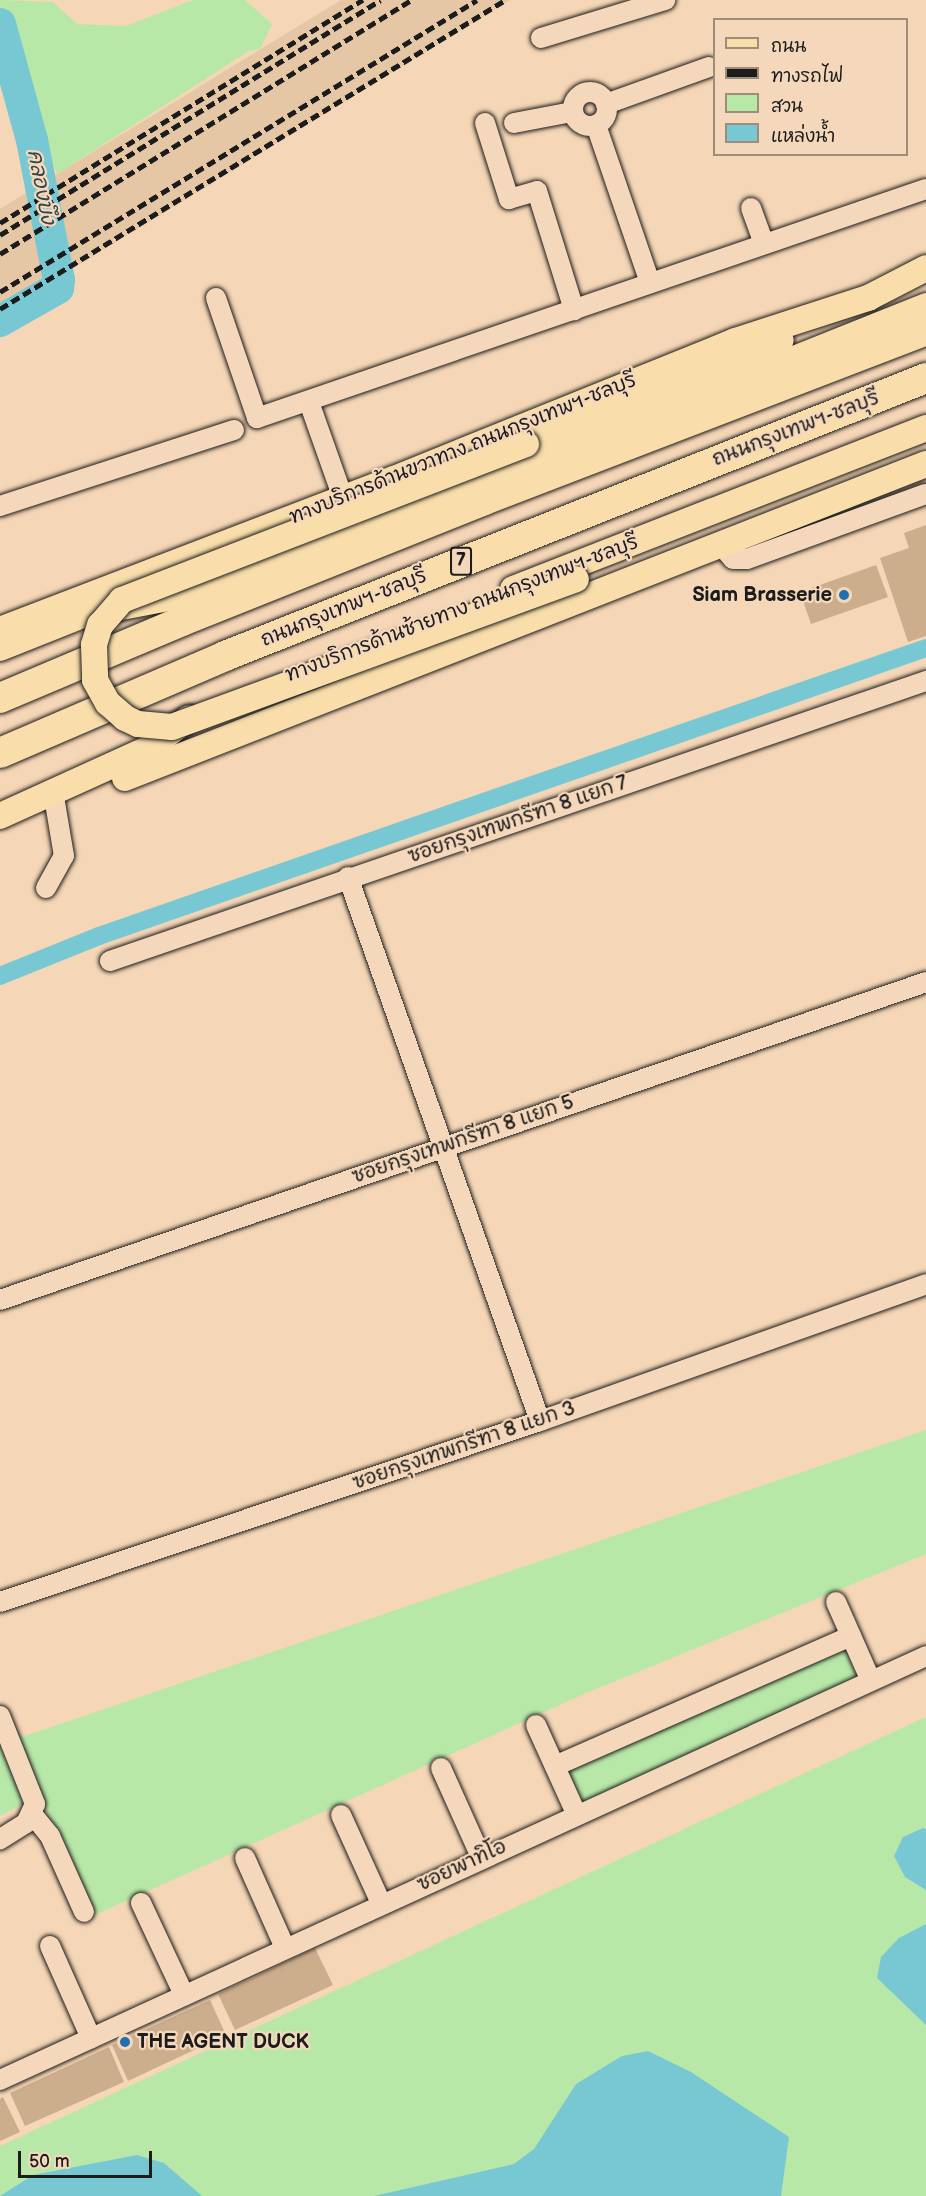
<!DOCTYPE html>
<html>
<head>
<meta charset="utf-8">
<style>
  body { margin:0 }
  #map { position:relative; width:926px; height:2196px; overflow:hidden; background:#f5d6b6; font-family:"Balsamiq Sans","Playpen Sans Thai",sans-serif }
  div>[style] { position:absolute }
  [style*='--x'] { left:calc(var(--x)*1px); top:calc(var(--y)*1px); width:calc(var(--w)*1px); rotate:calc(var(--a)*1deg) }
  .built>* { inset:0; background:#e5c7a6 }
  .green>* { inset:0; background:#b8e8a7 }
  .water>* { inset:0; background:#78c8d3 }
  .canal>* { height:18px; margin:-9px; padding:0 9px; transform-origin:9px; border-radius:9px; background:#78c8d3 }
  .river>* { height:32px; margin:-16px; padding:0 16px; transform-origin:16px; border-radius:16px; background:#78c8d3 }
  .building>* { inset:0; background:#cdae8c }
  .roads { filter:drop-shadow(0 0 2px #1c1c1c) drop-shadow(0 0 2px #1c1c1c) }
  .minor>* { height:20px; margin:-10px; padding:0 10px; transform-origin:10px; border-radius:10px; background:#f5d8bb }
  .minor>.ring { margin:-10px; padding:0; box-sizing:content-box; background:none; border:20px solid #f5d8bb; border-radius:50% }
  .major>* { height:26px; margin:-13px; padding:0 13px; transform-origin:13px; border-radius:13px; background:#f9deab }
  .highway>* { height:30px; margin:-15px; padding:0 15px; transform-origin:15px; border-radius:15px; background:#f9deab }
  .rail>* { height:4.5px; margin-top:-2.25px; transform-origin:0; background:repeating-linear-gradient(90deg,#1c1c1c 0 9px,transparent 0 13.5px) }
  .bridges { filter:drop-shadow(0 0 2px #1c1c1c) drop-shadow(0 0 2px #1c1c1c) }
  .major-bridge>* { height:26px; margin:-13px; padding:0 13px; transform-origin:13px; border-radius:13px; background:#f9deab }
  .dots>* { width:16px; height:16px; translate:-50% -50%; box-sizing:border-box; border:3px solid #f5d8bb; border-radius:50% }
  span { translate:-50% -50%; white-space:nowrap; text-align:center; line-height:1.15; -webkit-text-stroke:4.5px #f5d8bb; paint-order:stroke }
  .shield-label span { padding:2px 4px; background:#f5d8bb; border:2px solid; border-radius:4px; -webkit-text-stroke-width:0 }
  .shield-label { font-size:18px; color:#1c1c1c; font-weight:700 }
  .street-label { font-size:20px; color:#1c1c1c }
  .poi-label { font-size:20px; color:#1c1c1c; font-weight:700 }
  .right { translate:-100% -50%; text-align:right }
  .left { translate:0 -50%; text-align:left }
  .water-label { font-size:21px; color:#33474a; font-style:italic }
  .legend { position:absolute; left:713px; top:18px; width:195px; height:138px; box-sizing:border-box; background:#f5d8bb; border:2px solid #9e8d7b; margin:0; padding:8px 10px; list-style:none; font-size:18px; color:#1c1c1c }
  .legend li { display:flex; align-items:center; gap:12px; height:30px }
  .legend b { width:30px; border:2px solid #9e8d7b }
  .scale { position:absolute; left:18px; top:2151px; width:134px; height:27px; box-sizing:border-box; border:3px solid #1c1c1c; border-top:0; padding-left:8px; font-size:18px; line-height:21px; white-space:nowrap; color:#1c1c1c; -webkit-text-stroke:4px #f5d8bb; paint-order:stroke }
</style>
</head>
<body>
<div id="map">
  <div class="built">
    <div style="clip-path:polygon(341px 0,510px 0,0 313px,0 209px)"></div>
  </div>
  <div class="green">
    <div style="clip-path:polygon(0 0,53px 2px,77px 24px,126px 26px,193px 0,245px 0,272px 24px,260px 49px,249px 51px,57px 174px,0 16px)"></div>
    <div style="clip-path:polygon(926px 1430px,926px 1554px,584px 1694px,95px 1915px,39px 1795px,0 1816px,0 1707px,22px 1737px)"></div>
    <div style="clip-path:polygon(849px 1645px,863px 1678px,582px 1804px,565px 1769px)"></div>
    <div style="clip-path:polygon(926px 1717px,926px 2196px,0 2196px,0 2146px)"></div>
  </div>
  <div class="water">
    <div style="clip-path:polygon(923px 1828px,926px 1829px,926px 1890px,905px 1877px,894px 1856px,903px 1837px)"></div>
    <div style="clip-path:polygon(926px 1924px,926px 2025px,877px 1978px,881px 1957px,899px 1938px)"></div>
    <div style="clip-path:polygon(648px 2051px,691px 2072px,789px 2137px,781px 2196px,374px 2196px,514px 2164px,534px 2149px,576px 2084px,622px 2056px)"></div>
    <div style="clip-path:polygon(137px 2155px,164px 2163px,202px 2196px,0 2196px,33px 2175px)"></div>
  </div>
  <div class="canal">
    <div style="--x:0;--y:976;--w:107;--a:-22"></div>
    <div style="--x:99;--y:936;--w:876;--a:-19.2"></div>
  </div>
  <div class="river">
    <div style="--x:0;--y:24;--w:120;--a:74.6"></div>
    <div style="--x:32;--y:140;--w:143;--a:79.1"></div>
    <div style="--x:59;--y:280;--w:8;--a:97"></div>
    <div style="--x:58;--y:288;--w:67;--a:150.4"></div>
  </div>
  <div class="building">
    <div style="clip-path:polygon(926px 525px,926px 636px,908px 642px,880px 558px,909px 548px,904px 533px)"></div>
    <div style="clip-path:polygon(876px 565px,888px 597px,811px 624px,800px 592px)"></div>
    <div style="clip-path:polygon(315px 1948px,333px 1985px,235px 2030px,218px 1994px)"></div>
    <div style="clip-path:polygon(210px 2000px,226px 2035px,128px 2081px,112px 2045px)"></div>
    <div style="clip-path:polygon(109px 2047px,124px 2082px,25px 2126px,10px 2093px)"></div>
    <div style="clip-path:polygon(3px 2097px,20px 2132px,0 2141px,0 2099px)"></div>
  </div>
  <div class="roads">
    <div class="minor">
      <div style="--x:541;--y:38;--w:130;--a:-17"></div>
      <div class="ring" style="left:573px;top:92px;width:14px;height:14px"></div>
      <div style="--x:606;--y:104;--w:109;--a:-19.8"></div>
      <div style="--x:485;--y:123;--w:80;--a:72.5"></div>
      <div style="--x:509;--y:199;--w:29;--a:-16"></div>
      <div style="--x:537;--y:191;--w:125;--a:72.7"></div>
      <div style="--x:514;--y:123;--w:59;--a:-10.7"></div>
      <div style="--x:596;--y:125;--w:167;--a:71.1"></div>
      <div style="--x:751;--y:208;--w:38;--a:70"></div>
      <div style="--x:216;--y:298;--w:127;--a:71.1"></div>
      <div style="--x:257;--y:418;--w:707;--a:-18.9"></div>
      <div style="--x:309;--y:402;--w:102;--a:70.5"></div>
      <div style="--x:0;--y:506;--w:246;--a:-18"></div>
      <div style="--x:721;--y:545;--w:18;--a:49"></div>
      <div style="--x:733;--y:559;--w:14;--a:0"></div>
      <div style="--x:747;--y:559;--w:190;--a:-20"></div>
      <div style="--x:348;--y:877;--w:577;--a:70.56"></div>
      <div style="--x:46;--y:888;--w:37;--a:-61"></div>
      <div style="--x:64;--y:856;--w:54;--a:-99.6"></div>
      <div style="--x:110;--y:961;--w:863;--a:-18.94"></div>
      <div style="--x:0;--y:1300;--w:979;--a:-18.95"></div>
      <div style="--x:0;--y:1602;--w:570;--a:-18.53"></div>
      <div style="--x:540;--y:1421;--w:410;--a:-19.5"></div>
      <div style="--x:836;--y:1602;--w:86;--a:66.1"></div>
      <div style="--x:0;--y:1716;--w:95;--a:68.3"></div>
      <div style="--x:35;--y:1804;--w:21;--a:115"></div>
      <div style="--x:26;--y:1823;--w:31;--a:148"></div>
      <div style="--x:536;--y:1725;--w:97;--a:65.6"></div>
      <div style="--x:555;--y:1766;--w:323;--a:-23.7"></div>
      <div style="--x:441;--y:1768;--w:98;--a:65.8"></div>
      <div style="--x:33;--y:1815;--w:27;--a:51"></div>
      <div style="--x:50;--y:1836;--w:83;--a:65.9"></div>
      <div style="--x:341;--y:1815;--w:97;--a:65.6"></div>
      <div style="--x:245;--y:1858;--w:98;--a:66"></div>
      <div style="--x:141;--y:1903;--w:102;--a:64.9"></div>
      <div style="--x:50;--y:1946;--w:101;--a:66"></div>
      <div style="--x:0;--y:2080;--w:1018;--a:-24.6"></div>
    </div>
    <div class="major">
      <div style="--x:526;--y:444;--w:185;--a:-20.9"></div>
      <div style="--x:699;--y:378;--w:90;--a:-24.9"></div>
      <div style="--x:513;--y:589;--w:443;--a:-21.3"></div>
      <div style="--x:0;--y:630;--w:422;--a:-21"></div>
      <div style="--x:394;--y:479;--w:368;--a:-22"></div>
      <div style="--x:735;--y:341;--w:140;--a:-17.9"></div>
      <div style="--x:868;--y:298;--w:65;--a:-27.3"></div>
      <div style="--x:0;--y:648;--w:92;--a:-21.8"></div>
      <div style="--x:85;--y:614;--w:85;--a:-10.9"></div>
      <div style="--x:168;--y:598;--w:53;--a:-18.8"></div>
      <div style="--x:218;--y:581;--w:472;--a:-20.9"></div>
      <div style="--x:659;--y:413;--w:288;--a:-21.8"></div>
      <div style="--x:125;--y:778;--w:860;--a:-21.41"></div>
      <div style="--x:0;--y:816;--w:162;--a:-24.4"></div>
      <div style="--x:148;--y:749;--w:51;--a:-37.1"></div>
    </div>
    <div class="highway">
      <div style="--x:0;--y:698;--w:198;--a:-22.9"></div>
      <div style="--x:182;--y:621;--w:325;--a:-21.8"></div>
      <div style="--x:484;--y:500;--w:474;--a:-21"></div>
      <div style="--x:0;--y:753;--w:245;--a:-23.3"></div>
      <div style="--x:225;--y:656;--w:754;--a:-21.63"></div>
    </div>
  </div>
  <div class="rail">
    <div style="--x:0;--y:223;--w:426;--a:-31.6"></div>
    <div style="--x:0;--y:235;--w:447;--a:-31.7"></div>
    <div style="--x:0;--y:254;--w:484;--a:-31.7"></div>
    <div style="--x:0;--y:292;--w:559;--a:-31.47"></div>
    <div style="--x:0;--y:309;--w:592;--a:-31.46"></div>
  </div>
  <div class="bridges">
    <div class="major-bridge">
      <div style="--x:526;--y:444;--w:433;--a:158.9"></div>
      <div style="--x:122;--y:600;--w:33;--a:131"></div>
      <div style="--x:100;--y:625;--w:21;--a:107"></div>
      <div style="--x:94;--y:645;--w:35;--a:88"></div>
      <div style="--x:95;--y:680;--w:26;--a:61"></div>
      <div style="--x:108;--y:703;--w:23;--a:41"></div>
      <div style="--x:125;--y:718;--w:14;--a:25"></div>
      <div style="--x:138;--y:724;--w:34;--a:5"></div>
      <div style="--x:172;--y:727;--w:430;--a:-20.1"></div>
    </div>
  </div>
  <div class="dots">
    <div style="left:844px;top:595px;background:#1f6fb2"></div>
    <div style="left:125px;top:2042px;background:#1f6fb2"></div>
  </div>
  <div class="shield-label">
    <span style="left:461px;top:561px">7</span>
  </div>
  <div class="street-label">
    <span style="left:796px;top:429px;rotate:-21deg">ถนนกรุงเทพฯ-ชลบุรี</span>
    <span style="left:463px;top:449px;rotate:-22deg">ทางบริการด้านขวาทาง ถนนกรุงเทพฯ-ชลบุรี</span>
    <span style="left:344px;top:608px;rotate:-22deg">ถนนกรุงเทพฯ-ชลบุรี</span>
    <span style="left:462px;top:609px;rotate:-21deg">ทางบริการด้านซ้ายทาง ถนนกรุงเทพฯ-ชลบุรี</span>
    <span style="left:518px;top:820px;rotate:-19deg">ซอยกรุงเทพกรีฑา 8 แยก 7</span>
    <span style="left:463px;top:1140px;rotate:-19deg">ซอยกรุงเทพกรีฑา 8 แยก 5</span>
    <span style="left:464px;top:1446px;rotate:-19deg">ซอยกรุงเทพกรีฑา 8 แยก 3</span>
    <span style="left:462px;top:1866px;rotate:-25deg">ซอยพาทิโอ</span>
  </div>
  <div class="poi-label">
    <span class="right" style="left:832px;top:595px">Siam Brasserie</span>
    <span class="left" style="left:137px;top:2042px">THE AGENT DUCK</span>
  </div>
  <div class="water-label">
    <span style="left:41px;top:187px;rotate:79deg">คลองบึง</span>
  </div>
  <ul class="legend">
  <li><b style="height:8px;background:#f9deab"></b>ถนน</li>
  <li><b style="height:8px;background:#1c1c1c"></b>ทางรถไฟ</li>
  <li><b style="height:16px;background:#b8e8a7"></b>สวน</li>
  <li><b style="height:16px;background:#78c8d3"></b>แหล่งน้ำ</li>
  </ul>
  <div class="scale">50 m</div>
</div>
</body>
</html>
